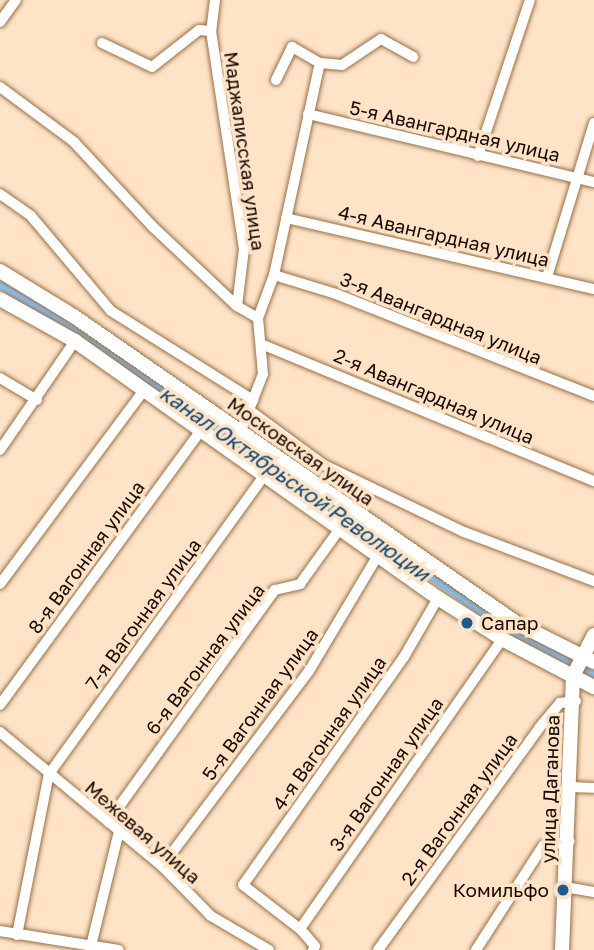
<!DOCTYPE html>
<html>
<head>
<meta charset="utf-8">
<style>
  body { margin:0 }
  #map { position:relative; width:594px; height:950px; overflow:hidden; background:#fee3c7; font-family:"Golos Text",sans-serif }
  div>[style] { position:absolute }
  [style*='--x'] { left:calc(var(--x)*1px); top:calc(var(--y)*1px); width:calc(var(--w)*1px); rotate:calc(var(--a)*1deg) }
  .canal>* { height:8px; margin:-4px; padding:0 4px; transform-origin:4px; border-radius:4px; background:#8bc4fa }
  .roads { filter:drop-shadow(0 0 2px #987045) drop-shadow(0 0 2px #987045) }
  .minor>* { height:10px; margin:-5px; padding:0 5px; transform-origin:5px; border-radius:5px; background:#fff }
  .major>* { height:14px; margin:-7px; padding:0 7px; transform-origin:7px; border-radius:7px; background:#fff }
  .dots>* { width:19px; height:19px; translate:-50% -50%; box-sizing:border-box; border:4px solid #fee3c7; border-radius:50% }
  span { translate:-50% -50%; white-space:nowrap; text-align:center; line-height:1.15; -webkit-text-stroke:7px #fee3c7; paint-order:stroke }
  .street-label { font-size:19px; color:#180900 }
  .poi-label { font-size:19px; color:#180900 }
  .left { translate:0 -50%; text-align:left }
  .right { translate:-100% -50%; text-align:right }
  .water-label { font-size:21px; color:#104772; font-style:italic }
</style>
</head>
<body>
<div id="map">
  <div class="canal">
    <div style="--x:0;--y:285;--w:72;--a:30.8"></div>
    <div style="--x:62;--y:322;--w:537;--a:34.61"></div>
    <div style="--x:504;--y:627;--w:102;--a:27.6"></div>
  </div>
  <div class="roads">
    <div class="minor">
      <div style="--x:215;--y:0;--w:31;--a:97"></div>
      <div style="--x:211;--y:31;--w:220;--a:81.4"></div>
      <div style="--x:244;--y:249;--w:57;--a:97"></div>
      <div style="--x:0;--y:22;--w:27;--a:-54"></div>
      <div style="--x:102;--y:43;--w:55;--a:25.6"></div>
      <div style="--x:152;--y:67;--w:60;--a:-38.2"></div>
      <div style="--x:199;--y:30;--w:12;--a:5"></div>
      <div style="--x:276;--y:80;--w:37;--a:-64"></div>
      <div style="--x:292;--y:47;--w:32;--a:30"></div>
      <div style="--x:0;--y:87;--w:92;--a:36.6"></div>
      <div style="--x:74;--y:142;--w:115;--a:47.1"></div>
      <div style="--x:152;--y:226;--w:117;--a:43.3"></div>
      <div style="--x:237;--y:306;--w:24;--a:30"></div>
      <div style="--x:308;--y:114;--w:294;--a:13.4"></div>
      <div style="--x:478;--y:156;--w:164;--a:-71.6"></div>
      <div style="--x:0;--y:194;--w:38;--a:35"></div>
      <div style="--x:31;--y:216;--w:124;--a:49.9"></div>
      <div style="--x:111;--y:311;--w:168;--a:32.1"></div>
      <div style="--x:286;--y:218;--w:316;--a:13"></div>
      <div style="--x:274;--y:275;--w:65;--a:17"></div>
      <div style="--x:336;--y:294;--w:277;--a:21.6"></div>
      <div style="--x:547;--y:277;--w:161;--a:-73"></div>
      <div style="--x:258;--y:318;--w:46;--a:-69.6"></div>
      <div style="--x:274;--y:275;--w:217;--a:-77.8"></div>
      <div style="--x:320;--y:63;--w:22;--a:5"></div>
      <div style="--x:342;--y:65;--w:47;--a:-33.7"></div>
      <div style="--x:381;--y:39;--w:37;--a:29"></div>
      <div style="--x:261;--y:344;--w:360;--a:22.4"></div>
      <div style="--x:0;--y:378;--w:43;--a:30.7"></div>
      <div style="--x:249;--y:410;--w:93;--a:36.3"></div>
      <div style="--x:324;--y:465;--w:155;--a:25.6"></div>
      <div style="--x:464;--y:532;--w:139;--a:20.7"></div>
      <div style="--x:240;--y:433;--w:63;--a:-68.7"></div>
      <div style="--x:263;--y:374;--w:56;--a:-95.1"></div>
      <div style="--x:0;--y:450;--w:132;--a:-55.5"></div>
      <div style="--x:0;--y:584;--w:242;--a:-53.4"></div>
      <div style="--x:0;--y:705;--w:341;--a:-53.8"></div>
      <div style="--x:0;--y:732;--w:210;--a:39.6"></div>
      <div style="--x:162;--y:866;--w:70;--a:45.6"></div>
      <div style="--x:211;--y:916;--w:67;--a:30.4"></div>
      <div style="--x:569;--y:787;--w:25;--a:2"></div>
      <div style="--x:108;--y:822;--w:286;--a:-54.3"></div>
      <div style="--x:275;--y:590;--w:26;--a:-13"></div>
      <div style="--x:300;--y:584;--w:67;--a:-54.2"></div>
      <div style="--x:162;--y:866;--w:244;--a:-53"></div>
      <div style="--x:309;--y:671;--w:133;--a:-59.2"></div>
      <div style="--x:565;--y:887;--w:29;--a:10"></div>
      <div style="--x:300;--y:929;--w:353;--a:-55.1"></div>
      <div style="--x:0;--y:931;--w:120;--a:9.1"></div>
      <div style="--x:17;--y:935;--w:164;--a:-78.8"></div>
      <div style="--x:49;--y:774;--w:369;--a:-54.2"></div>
      <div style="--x:91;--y:946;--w:118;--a:-76.3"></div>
      <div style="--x:313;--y:950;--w:4;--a:-63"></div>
      <div style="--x:315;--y:946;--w:23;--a:-131"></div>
      <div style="--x:300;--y:929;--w:72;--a:-142.3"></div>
      <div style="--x:243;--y:885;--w:279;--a:-54.8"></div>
      <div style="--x:404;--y:657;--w:68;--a:-60"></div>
      <div style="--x:378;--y:950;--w:274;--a:-54"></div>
      <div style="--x:539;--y:728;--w:33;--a:-50"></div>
      <div style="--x:560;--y:703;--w:16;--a:-7"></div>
      <div style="--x:476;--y:950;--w:124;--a:-57.2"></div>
      <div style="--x:543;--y:846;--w:27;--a:-10"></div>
    </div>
    <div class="major">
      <div style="--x:0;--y:271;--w:88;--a:31.5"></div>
      <div style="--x:75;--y:317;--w:539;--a:34.72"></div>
      <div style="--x:518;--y:624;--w:85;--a:26.6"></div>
      <div style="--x:0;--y:299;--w:86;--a:29.2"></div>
      <div style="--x:75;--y:341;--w:445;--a:35.3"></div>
      <div style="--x:438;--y:598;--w:76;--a:32.6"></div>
      <div style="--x:502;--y:639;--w:104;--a:27.6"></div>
      <div style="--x:562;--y:950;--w:274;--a:-87.7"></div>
      <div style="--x:573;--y:676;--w:46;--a:-62.9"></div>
    </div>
  </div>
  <div class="dots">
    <div style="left:467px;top:623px;background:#195c91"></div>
    <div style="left:563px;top:890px;background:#195c91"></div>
  </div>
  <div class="street-label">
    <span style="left:455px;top:131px;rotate:13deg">5-я Авангардная улица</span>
    <span style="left:245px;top:151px;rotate:82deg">Маджалисская улица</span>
    <span style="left:444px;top:236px;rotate:13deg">4-я Авангардная улица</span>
    <span style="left:441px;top:318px;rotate:22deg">3-я Авангардная улица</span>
    <span style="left:434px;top:396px;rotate:23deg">2-я Авангардная улица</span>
    <span style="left:301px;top:451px;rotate:35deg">Московская улица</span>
    <span style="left:86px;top:557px;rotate:-54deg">8-я Вагонная улица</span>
    <span style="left:143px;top:614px;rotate:-54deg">7-я Вагонная улица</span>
    <span style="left:205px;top:659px;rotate:-53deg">6-я Вагонная улица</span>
    <span style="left:260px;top:704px;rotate:-54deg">5-я Вагонная улица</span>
    <span style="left:329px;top:733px;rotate:-55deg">4-я Вагонная улица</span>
    <span style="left:386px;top:774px;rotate:-55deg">3-я Вагонная улица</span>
    <span style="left:550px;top:789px;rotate:-88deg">улица Даганова</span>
    <span style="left:459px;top:809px;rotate:-54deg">2-я Вагонная улица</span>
    <span style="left:143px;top:832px;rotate:41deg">Межевая улица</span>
  </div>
  <div class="poi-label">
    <span class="left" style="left:481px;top:623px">Сапар</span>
    <span class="right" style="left:549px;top:890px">Комильфо</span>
  </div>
  <div class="water-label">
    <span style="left:295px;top:483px;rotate:35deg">канал Октябрьской Революции</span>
  </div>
</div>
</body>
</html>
